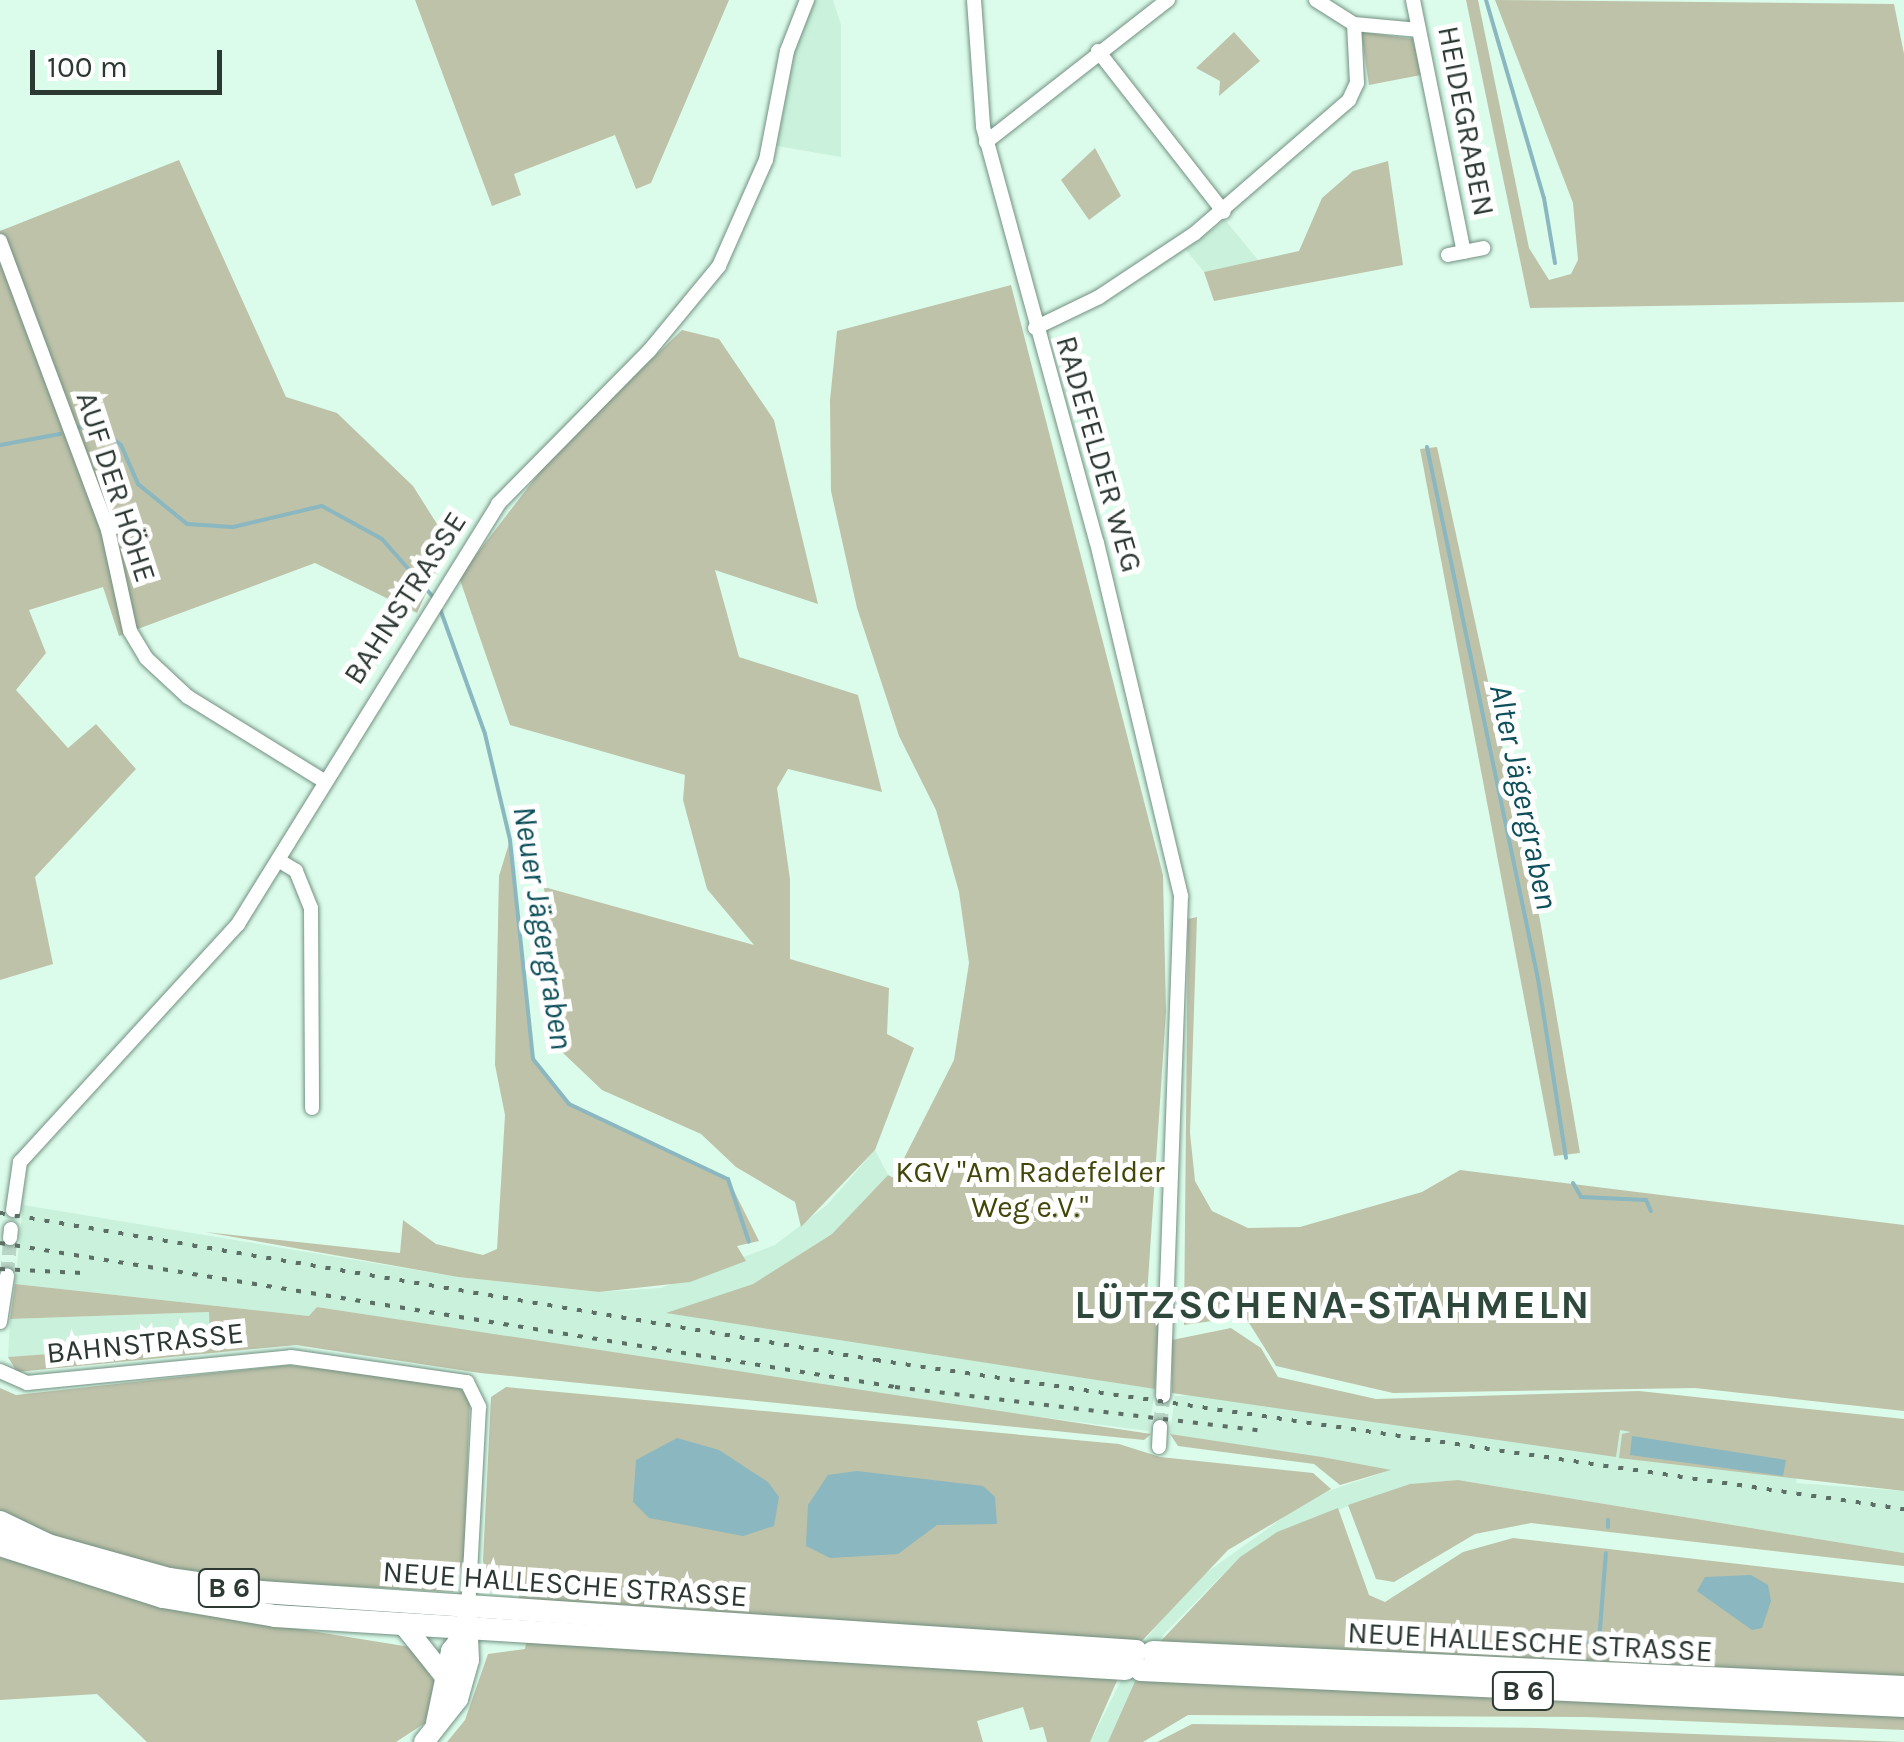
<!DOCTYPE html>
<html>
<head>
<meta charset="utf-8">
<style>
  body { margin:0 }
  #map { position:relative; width:1904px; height:1742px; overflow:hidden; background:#dcfceb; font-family:Karla,sans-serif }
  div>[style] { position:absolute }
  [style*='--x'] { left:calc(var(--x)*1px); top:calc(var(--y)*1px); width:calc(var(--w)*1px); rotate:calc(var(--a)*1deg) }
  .built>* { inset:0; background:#c9f1dc }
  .green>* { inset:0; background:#bec2a9 }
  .water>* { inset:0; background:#8ab7c0 }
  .stream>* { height:4px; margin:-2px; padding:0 2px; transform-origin:2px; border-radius:2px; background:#8ab7c0 }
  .street-tunnel>* { height:14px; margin-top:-7px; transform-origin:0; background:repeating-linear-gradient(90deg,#b9d5c6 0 14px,transparent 0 21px) }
  .roads { filter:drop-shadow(0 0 2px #729081) drop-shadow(0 0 2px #729081) }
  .street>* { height:14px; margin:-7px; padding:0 7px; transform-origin:7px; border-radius:7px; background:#fff }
  .secondary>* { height:20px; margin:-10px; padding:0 10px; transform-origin:10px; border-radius:10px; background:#fff }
  .primary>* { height:22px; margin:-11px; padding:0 11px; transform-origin:11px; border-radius:11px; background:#fff }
  .rail>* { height:4px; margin-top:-2px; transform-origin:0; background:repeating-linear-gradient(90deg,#5d6e65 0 5px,transparent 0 15px) }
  span { translate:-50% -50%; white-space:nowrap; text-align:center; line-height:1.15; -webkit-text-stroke:10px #fff; paint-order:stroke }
  .shield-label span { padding:2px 8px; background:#fff; border:2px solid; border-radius:8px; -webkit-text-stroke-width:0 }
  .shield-label { font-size:28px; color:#2c3832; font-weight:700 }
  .street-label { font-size:30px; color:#2c3832 }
  .park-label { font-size:30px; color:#424709 }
  .water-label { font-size:32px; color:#0d4f5a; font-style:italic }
  .district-label { font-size:40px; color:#2e493c; font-weight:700; letter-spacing:2.5px }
  .scale { position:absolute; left:30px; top:50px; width:192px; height:45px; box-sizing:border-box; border:5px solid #2c3832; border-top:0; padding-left:12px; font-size:30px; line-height:35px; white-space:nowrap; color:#2c3832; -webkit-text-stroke:8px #fff; paint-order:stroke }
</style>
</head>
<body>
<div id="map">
  <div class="built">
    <div style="clip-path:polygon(814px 0,833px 0,841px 25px,841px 157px,777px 146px,795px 48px)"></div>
    <div style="clip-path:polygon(1225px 220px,1259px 261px,1204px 272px,1186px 250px)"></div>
    <div style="clip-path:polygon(875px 1150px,888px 1175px,832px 1234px,753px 1284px,670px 1312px,1155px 1389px,1149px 1431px,875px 1396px,318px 1307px,310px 1316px,15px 1284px,23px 1205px,458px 1277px,599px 1292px,661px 1288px,775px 1245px,827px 1205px)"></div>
    <div style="clip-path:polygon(209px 1312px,210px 1343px,8px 1357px,10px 1319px)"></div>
    <div style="clip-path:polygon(1194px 1395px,1616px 1456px,1619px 1429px,1800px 1457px,1796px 1483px,1904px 1491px,1904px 1553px,1458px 1480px,1410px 1484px,1277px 1532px,1240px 1557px,1163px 1635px,1108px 1742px,1090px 1742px,1136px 1651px,1192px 1583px,1313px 1496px,1388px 1471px,1170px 1434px,1175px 1396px)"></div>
  </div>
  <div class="green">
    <div style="clip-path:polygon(415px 0,729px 0,651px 183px,636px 189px,615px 135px,514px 174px,521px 195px,492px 206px)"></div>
    <div style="clip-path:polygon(1466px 0,1478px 0,1529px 248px,1549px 280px,1571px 274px,1578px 260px,1573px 203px,1495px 0,1894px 4px,1904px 54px,1904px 302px,1530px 308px)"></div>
    <div style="clip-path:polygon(1234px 32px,1260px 61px,1219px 96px,1220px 81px,1196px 68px)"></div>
    <div style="clip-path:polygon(1361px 32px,1413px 39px,1421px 75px,1369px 85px)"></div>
    <div style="clip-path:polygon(1095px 148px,1121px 196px,1089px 220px,1061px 180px)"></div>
    <div style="clip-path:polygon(179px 160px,286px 397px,337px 413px,413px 486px,449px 543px,417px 613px,315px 563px,119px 636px,103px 587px,29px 610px,46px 653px,16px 690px,68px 748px,96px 724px,136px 769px,35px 877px,53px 964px,0 980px,0 231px)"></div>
    <div style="clip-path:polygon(1388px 161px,1403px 265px,1214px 301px,1204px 272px,1299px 251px,1322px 198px,1353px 171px)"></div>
    <div style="clip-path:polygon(1011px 285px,1163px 875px,1166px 1012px,1147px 1296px,1160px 1295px,1155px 1389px,666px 1313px,753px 1284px,832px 1234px,888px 1175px,894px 1178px,954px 1060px,969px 963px,959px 892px,936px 810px,899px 736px,857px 608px,831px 491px,830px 400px,837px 331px)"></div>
    <div style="clip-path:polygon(682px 330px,719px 339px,774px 420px,818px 604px,715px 570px,739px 657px,858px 695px,882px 792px,788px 769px,777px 788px,790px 879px,790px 959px,889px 988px,887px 1034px,914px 1048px,875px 1150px,801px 1227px,795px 1202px,736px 1167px,701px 1134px,602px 1090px,561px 1051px,544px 887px,754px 945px,707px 889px,683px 800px,685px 775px,510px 725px,459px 577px,556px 451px)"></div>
    <div style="clip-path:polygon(1437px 447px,1540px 920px,1580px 1153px,1554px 1156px,1420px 449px)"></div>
    <div style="clip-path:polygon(510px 840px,533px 1059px,569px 1104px,728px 1179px,759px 1241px,737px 1246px,746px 1261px,690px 1282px,599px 1292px,458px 1277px,205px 1232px,400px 1253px,403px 1220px,436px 1244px,483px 1255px,497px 1249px,505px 1115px,495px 1065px,499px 876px)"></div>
    <div style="clip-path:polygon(1197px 917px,1190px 1133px,1195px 1181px,1212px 1211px,1248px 1228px,1300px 1227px,1422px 1192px,1460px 1170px,1904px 1225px,1904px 1411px,1695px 1388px,1393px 1393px,1276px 1366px,1239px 1307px,1226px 1319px,1184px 1325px,1188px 919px)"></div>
    <div style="clip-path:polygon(15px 1284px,309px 1316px,317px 1307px,1151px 1434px,1144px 1440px,480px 1373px,296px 1345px,17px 1372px,8px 1357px,210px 1342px,209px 1312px,10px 1319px)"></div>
    <div style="clip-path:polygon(1231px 1328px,1261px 1348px,1278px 1377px,1376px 1399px,1639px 1391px,1904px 1419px,1904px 1491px,1619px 1458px,1622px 1434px,1631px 1432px,1620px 1430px,1616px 1457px,1172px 1393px,1172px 1340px)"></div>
    <div style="clip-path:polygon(288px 1365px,454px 1383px,470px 1398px,464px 1557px,453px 1592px,195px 1578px,74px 1547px,0 1516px,0 1388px,16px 1395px)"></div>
    <div style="clip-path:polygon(506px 1387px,1119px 1444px,1160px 1457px,1313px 1473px,1331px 1489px,1228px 1550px,1140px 1643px,519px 1602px,519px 1594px,491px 1588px,483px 1561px,491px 1397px)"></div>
    <div style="clip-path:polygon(1170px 1434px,1322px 1457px,1391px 1470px,1340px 1485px,1314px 1464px,1178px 1446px)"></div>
    <div style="clip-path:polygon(1458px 1480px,1904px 1553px,1904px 1566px,1531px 1523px,1475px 1534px,1394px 1582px,1376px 1579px,1348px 1505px,1410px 1484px)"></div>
    <div style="clip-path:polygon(1338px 1508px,1369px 1595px,1385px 1602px,1463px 1552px,1513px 1538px,1904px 1583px,1904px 1679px,1158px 1644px,1240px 1557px,1277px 1532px)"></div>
    <div style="clip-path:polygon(0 1554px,181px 1610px,410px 1647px,435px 1682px,434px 1704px,425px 1723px,396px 1742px,147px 1742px,97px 1694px,0 1700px)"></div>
    <div style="clip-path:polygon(526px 1642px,1119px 1676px,1090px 1742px,1047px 1742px,1043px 1727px,1030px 1730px,1023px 1707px,977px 1721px,983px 1742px,447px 1742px,465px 1720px,488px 1654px,525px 1649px)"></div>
    <div style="clip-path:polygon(1137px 1677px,1904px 1715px,1904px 1730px,1586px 1717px,1188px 1715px,1143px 1742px,1108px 1742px)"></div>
    <div style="clip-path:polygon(1192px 1724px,1537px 1728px,1904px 1742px,1157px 1742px)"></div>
  </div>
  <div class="water">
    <div style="clip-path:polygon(1632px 1436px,1786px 1460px,1783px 1476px,1630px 1455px)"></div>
    <div style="clip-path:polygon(677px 1438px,719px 1450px,768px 1482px,779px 1497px,774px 1526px,743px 1536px,649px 1518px,633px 1502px,636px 1460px)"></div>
    <div style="clip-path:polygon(857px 1471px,983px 1486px,995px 1497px,997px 1524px,937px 1525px,898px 1554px,830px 1558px,806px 1546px,808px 1505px,828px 1475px)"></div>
    <div style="clip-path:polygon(1751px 1575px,1768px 1585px,1771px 1601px,1762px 1628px,1752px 1630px,1697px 1591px,1705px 1577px)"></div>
  </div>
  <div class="stream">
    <div style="--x:1486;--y:0;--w:206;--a:73.7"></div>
    <div style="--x:1544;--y:198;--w:66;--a:80.4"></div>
    <div style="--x:79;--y:427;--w:17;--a:-7"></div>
    <div style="--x:96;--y:425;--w:32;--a:39"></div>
    <div style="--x:121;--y:445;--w:43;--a:66.4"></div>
    <div style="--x:138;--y:484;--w:63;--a:39.2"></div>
    <div style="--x:187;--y:524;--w:46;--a:3.7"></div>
    <div style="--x:233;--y:527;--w:91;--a:-13.3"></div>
    <div style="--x:322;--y:506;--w:68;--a:28.8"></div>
    <div style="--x:382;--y:539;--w:79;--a:48.6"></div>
    <div style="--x:0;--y:445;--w:61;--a:-10.4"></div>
    <div style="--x:1427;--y:447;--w:543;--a:78.21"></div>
    <div style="--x:1538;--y:979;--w:181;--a:81.1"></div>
    <div style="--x:439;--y:606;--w:136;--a:70.2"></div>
    <div style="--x:485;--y:734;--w:109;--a:76.7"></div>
    <div style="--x:510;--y:840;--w:220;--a:84"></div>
    <div style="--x:533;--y:1059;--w:58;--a:51.3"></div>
    <div style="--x:569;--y:1104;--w:176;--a:25.3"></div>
    <div style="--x:728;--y:1179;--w:66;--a:71.6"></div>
    <div style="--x:1573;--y:1183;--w:16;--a:60"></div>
    <div style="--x:1581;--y:1197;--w:65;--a:2.6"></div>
    <div style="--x:1646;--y:1200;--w:12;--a:66"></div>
    <div style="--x:1608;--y:1527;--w:7;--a:-90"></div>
    <div style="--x:1493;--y:1646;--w:106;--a:-2.7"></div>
    <div style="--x:1599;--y:1641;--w:88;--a:-85.5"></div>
  </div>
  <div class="street-tunnel">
    <div style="--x:7;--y:1276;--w:38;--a:-85"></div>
    <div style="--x:1160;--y:1427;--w:31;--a:-84"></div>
  </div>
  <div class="roads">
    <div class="street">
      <div style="--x:974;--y:0;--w:127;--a:85.9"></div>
      <div style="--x:983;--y:127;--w:431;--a:74.7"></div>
      <div style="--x:1097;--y:543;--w:363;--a:76.6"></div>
      <div style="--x:1181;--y:896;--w:500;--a:92.06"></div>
      <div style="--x:1316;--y:0;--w:45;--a:32.3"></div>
      <div style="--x:1354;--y:24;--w:65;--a:5.3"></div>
      <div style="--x:1413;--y:0;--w:257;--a:78.6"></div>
      <div style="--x:1098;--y:51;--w:204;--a:52"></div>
      <div style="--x:986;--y:142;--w:231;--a:-38"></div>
      <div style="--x:0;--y:241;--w:309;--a:69.5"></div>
      <div style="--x:108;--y:530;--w:103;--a:77.7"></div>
      <div style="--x:130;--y:631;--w:31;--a:59"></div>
      <div style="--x:146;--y:658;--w:57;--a:42.9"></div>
      <div style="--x:188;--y:697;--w:160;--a:31.7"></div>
      <div style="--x:1448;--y:255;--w:36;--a:-11"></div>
      <div style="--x:1035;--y:328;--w:71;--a:-25.8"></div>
      <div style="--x:1099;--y:297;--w:114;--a:-33.6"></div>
      <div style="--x:1194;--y:234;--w:205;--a:-40.8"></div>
      <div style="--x:1349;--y:100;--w:19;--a:-65"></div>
      <div style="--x:1357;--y:83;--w:59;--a:-92.9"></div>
      <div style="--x:278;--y:860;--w:21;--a:31"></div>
      <div style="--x:296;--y:871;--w:40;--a:68"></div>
      <div style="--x:311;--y:908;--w:200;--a:89.7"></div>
      <div style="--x:13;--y:1210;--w:49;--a:-81.7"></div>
      <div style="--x:20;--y:1162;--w:323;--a:-47.5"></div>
      <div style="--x:238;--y:924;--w:494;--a:-58.2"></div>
      <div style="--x:498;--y:504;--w:215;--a:-45.4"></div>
      <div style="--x:649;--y:351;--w:110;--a:-50.5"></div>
      <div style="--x:719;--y:266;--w:116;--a:-66.1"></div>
      <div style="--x:766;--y:160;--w:111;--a:-79.1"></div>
      <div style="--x:787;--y:51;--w:55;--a:-68.6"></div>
      <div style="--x:10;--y:1238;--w:9;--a:-84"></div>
      <div style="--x:0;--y:1322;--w:47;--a:-81.3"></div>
      <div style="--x:0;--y:1371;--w:30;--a:24"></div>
      <div style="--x:27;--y:1383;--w:265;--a:-5.6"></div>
      <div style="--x:291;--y:1357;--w:178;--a:8.1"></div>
      <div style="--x:467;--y:1382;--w:28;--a:64"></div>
      <div style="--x:479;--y:1407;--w:201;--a:93.1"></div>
      <div style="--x:1159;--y:1447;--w:20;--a:-87"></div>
    </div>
    <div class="secondary">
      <div style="--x:406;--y:1628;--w:65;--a:51.2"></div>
      <div style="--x:436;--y:1723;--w:74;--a:-78.2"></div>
      <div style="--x:451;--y:1651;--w:24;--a:-52"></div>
      <div style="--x:424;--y:1742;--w:55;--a:-51.7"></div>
      <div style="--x:458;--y:1699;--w:41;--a:-74.2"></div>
      <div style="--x:469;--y:1660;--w:45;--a:-92.5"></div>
    </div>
    <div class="primary">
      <div style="--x:0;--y:1522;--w:53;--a:25.6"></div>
      <div style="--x:48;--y:1545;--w:126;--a:15.7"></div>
      <div style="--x:169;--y:1579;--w:93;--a:8"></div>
      <div style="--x:261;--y:1592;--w:877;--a:3.86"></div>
      <div style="--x:0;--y:1545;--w:171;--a:17.7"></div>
      <div style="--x:163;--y:1597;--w:114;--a:9.6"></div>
      <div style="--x:275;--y:1616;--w:852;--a:3.57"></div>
      <div style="--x:1153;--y:1652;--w:752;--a:2.67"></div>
      <div style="--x:1141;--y:1670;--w:764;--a:2.7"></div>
    </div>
  </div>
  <div class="rail">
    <div style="--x:0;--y:1213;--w:888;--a:9.53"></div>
    <div style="--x:876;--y:1360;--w:1039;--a:8.25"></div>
    <div style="--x:0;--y:1243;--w:907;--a:9.14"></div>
    <div style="--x:895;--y:1387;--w:372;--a:6.8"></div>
    <div style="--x:0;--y:1269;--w:82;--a:2.8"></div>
  </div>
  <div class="shield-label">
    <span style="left:229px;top:1588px">B 6</span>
    <span style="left:1523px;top:1691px">B 6</span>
  </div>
  <div class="street-label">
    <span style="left:1466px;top:121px;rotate:79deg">HEIDEGRABEN</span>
    <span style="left:1099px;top:454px;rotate:74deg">RADEFELDER WEG</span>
    <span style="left:116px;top:487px;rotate:72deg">AUF DER HÖHE</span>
    <span style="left:405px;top:598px;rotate:-57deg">BAHNSTRASSE</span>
    <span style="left:145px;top:1343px;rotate:-6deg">BAHNSTRASSE</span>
    <span style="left:565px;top:1584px;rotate:4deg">NEUE HALLESCHE STRASSE</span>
    <span style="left:1530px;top:1642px;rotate:3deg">NEUE HALLESCHE STRASSE</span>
  </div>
  <div class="park-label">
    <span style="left:1030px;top:1189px">KGV "Am Radefelder<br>Weg e.V."</span>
  </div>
  <div class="water-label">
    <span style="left:1523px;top:797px;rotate:78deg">Alter Jägergraben</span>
    <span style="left:542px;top:928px;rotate:81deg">Neuer Jägergraben</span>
  </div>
  <div class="district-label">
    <span style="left:1333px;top:1305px">LÜTZSCHENA-STAHMELN</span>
  </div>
  <div class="scale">100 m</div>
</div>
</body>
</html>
